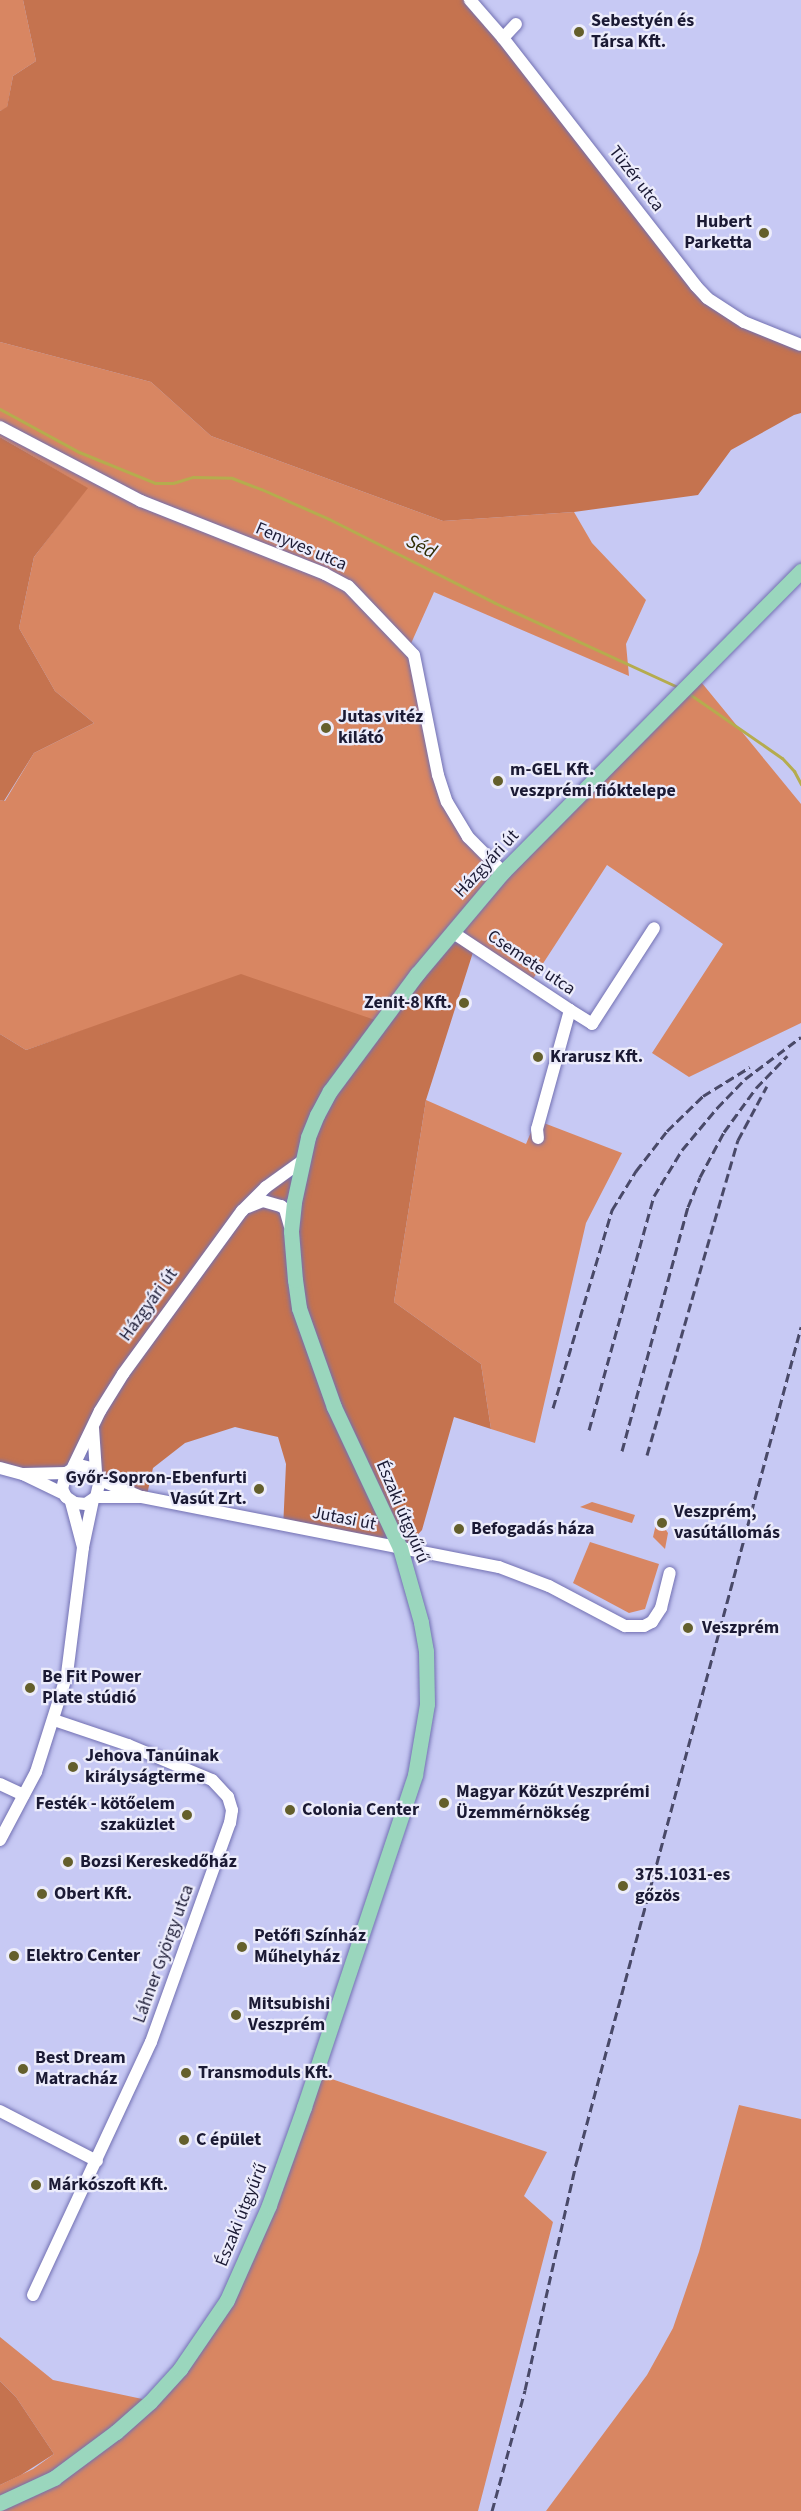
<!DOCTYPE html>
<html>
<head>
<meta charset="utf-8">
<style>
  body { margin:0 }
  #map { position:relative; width:801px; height:2511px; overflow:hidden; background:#c7c9f4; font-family:"Source Sans 3",sans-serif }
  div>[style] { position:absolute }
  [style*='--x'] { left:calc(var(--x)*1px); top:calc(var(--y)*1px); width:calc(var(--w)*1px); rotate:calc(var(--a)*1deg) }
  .green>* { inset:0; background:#d88662 }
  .forest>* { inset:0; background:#c5734f }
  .stream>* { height:3px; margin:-1.5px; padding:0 1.5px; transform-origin:1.5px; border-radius:1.5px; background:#b5ac4e }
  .roads { filter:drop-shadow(0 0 2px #7270b2) drop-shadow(0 0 2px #7270b2) }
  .minor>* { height:12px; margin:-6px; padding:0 6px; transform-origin:6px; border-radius:6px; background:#fff }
  .major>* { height:15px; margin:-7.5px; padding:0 7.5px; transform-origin:7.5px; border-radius:7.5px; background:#9ad6bd }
  .rail>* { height:3px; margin-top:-1.5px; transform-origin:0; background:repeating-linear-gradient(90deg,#494968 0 9px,transparent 0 13.5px) }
  .dots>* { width:16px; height:16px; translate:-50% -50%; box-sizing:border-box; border:3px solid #ececfb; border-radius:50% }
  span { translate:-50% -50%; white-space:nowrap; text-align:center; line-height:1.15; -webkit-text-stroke:4.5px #ececfb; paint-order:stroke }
  .poi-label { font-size:18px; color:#1b1a34; font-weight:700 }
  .left { translate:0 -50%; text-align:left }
  .right { translate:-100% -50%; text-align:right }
  .street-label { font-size:18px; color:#1b1a34 }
  .water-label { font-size:20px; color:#302c03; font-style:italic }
</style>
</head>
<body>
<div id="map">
  <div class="green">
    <div style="clip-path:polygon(0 0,23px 0,36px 61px,13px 76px,7px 108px,0 111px)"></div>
    <div style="clip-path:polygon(0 342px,151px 382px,211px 436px,443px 521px,574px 512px,592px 543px,646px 600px,626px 644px,629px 676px,434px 592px,409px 648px,446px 803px,503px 874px,697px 677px,801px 804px,801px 1023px,689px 1077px,652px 1053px,723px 944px,607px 865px,531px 982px,454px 932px,378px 1022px,108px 1022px,26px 1050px,0 1034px,0 800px,5px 801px,34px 753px,94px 723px,55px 691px,19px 628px,34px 557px,87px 488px,0 437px)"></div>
    <div style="clip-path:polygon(426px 1100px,526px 1144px,536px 1120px,622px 1153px,586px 1223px,535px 1443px,491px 1429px,481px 1364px,394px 1302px)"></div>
    <div style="clip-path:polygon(592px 1502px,635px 1515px,632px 1523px,580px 1507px)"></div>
    <div style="clip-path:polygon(656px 1524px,664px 1527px,668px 1533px,665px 1549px,653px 1537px)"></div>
    <div style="clip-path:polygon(590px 1542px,659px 1564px,645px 1609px,629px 1613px,573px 1583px)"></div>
    <div style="clip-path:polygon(314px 2073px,547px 2152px,524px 2196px,553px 2222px,478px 2511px,0 2511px,0 2485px,33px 2469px,54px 2454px,16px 2397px,0 2381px,0 2337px,53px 2380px,147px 2400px,225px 2300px)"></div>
    <div style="clip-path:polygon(739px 2105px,801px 2119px,801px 2511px,546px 2511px,647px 2375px,673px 2328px,699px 2252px)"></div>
  </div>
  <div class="forest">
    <div style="clip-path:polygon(23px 0,472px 0,685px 270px,730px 313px,801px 341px,801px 413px,794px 415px,731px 450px,698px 495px,574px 512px,443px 521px,211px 436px,151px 382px,0 342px,0 111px,7px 107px,13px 76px,36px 61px)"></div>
    <div style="clip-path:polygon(0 437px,88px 488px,34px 557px,19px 628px,55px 691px,94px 723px,34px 753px,4px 801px,0 800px)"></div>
    <div style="clip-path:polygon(454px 932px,475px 946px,426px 1100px,394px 1302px,481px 1364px,491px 1429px,454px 1417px,422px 1530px,410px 1543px,397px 1550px,283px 1529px,286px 1464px,278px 1437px,235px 1427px,185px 1443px,153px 1468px,146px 1499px,100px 1479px,95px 1432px,65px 1471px,0 1469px,0 1034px,26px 1050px,241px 974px,378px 1021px)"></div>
    <div style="clip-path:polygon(0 2381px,16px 2397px,54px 2454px,21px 2475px,0 2485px)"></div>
  </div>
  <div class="stream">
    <div style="--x:0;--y:409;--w:90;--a:28.6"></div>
    <div style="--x:79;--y:452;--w:82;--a:22.2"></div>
    <div style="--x:155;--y:483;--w:18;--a:0"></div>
    <div style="--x:173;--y:483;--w:21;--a:-17"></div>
    <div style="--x:193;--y:477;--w:39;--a:1"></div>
    <div style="--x:232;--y:478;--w:31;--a:21"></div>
    <div style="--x:261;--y:489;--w:74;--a:23.8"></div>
    <div style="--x:329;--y:519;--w:186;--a:26.8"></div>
    <div style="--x:495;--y:603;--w:204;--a:24.7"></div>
    <div style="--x:688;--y:693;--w:114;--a:34.7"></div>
    <div style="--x:782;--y:758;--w:18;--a:47"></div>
    <div style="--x:794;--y:771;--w:15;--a:62"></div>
  </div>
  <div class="roads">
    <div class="minor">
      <div style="--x:470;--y:0;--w:50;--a:49"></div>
      <div style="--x:503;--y:38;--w:314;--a:52.1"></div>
      <div style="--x:696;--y:286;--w:16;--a:47"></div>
      <div style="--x:707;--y:298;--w:44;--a:33"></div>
      <div style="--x:744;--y:322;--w:61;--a:22"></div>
      <div style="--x:503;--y:38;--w:19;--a:-47"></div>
      <div style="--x:0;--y:427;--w:159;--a:27.7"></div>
      <div style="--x:141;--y:501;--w:198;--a:21.6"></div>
      <div style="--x:325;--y:574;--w:26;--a:28"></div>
      <div style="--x:348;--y:586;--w:95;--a:46.3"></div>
      <div style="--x:414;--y:655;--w:122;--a:78.7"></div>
      <div style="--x:438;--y:775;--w:28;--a:72"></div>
      <div style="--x:447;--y:802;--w:41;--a:59"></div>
      <div style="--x:468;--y:837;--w:49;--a:45"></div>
      <div style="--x:452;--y:932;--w:141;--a:33.5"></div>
      <div style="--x:570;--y:1010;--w:123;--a:105.5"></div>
      <div style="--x:537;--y:1129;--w:9;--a:84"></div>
      <div style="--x:570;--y:1010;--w:26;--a:32"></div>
      <div style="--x:592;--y:1024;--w:114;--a:-57.1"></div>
      <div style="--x:248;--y:1207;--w:16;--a:-22"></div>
      <div style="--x:263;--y:1201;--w:19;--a:16"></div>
      <div style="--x:281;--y:1206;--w:5;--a:37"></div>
      <div style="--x:285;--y:1209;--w:18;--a:74"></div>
      <div style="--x:93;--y:1428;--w:44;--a:86.1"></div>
      <div style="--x:73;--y:1467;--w:62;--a:-64.3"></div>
      <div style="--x:100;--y:1411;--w:44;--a:-58.1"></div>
      <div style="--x:123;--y:1374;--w:202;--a:-53.9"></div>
      <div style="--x:242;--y:1211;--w:34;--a:-45"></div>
      <div style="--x:266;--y:1187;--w:44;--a:-35.8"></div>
      <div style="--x:0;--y:1468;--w:24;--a:15"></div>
      <div style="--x:23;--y:1474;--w:46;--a:26"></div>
      <div style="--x:24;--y:1474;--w:42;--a:-1.4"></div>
      <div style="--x:100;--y:1480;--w:44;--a:22.5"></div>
      <div style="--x:96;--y:1497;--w:17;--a:-77"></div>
      <div style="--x:100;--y:1480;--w:15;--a:-127"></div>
      <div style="--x:91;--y:1468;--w:12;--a:-166"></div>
      <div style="--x:79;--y:1465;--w:15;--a:148"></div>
      <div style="--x:66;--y:1473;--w:16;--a:104"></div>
      <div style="--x:62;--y:1489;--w:9;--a:63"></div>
      <div style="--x:66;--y:1497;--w:11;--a:34"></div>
      <div style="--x:75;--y:1503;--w:11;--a:5"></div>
      <div style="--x:86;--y:1504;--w:12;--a:-35"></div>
      <div style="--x:96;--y:1497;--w:46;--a:0"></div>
      <div style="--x:142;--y:1497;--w:364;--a:11.1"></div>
      <div style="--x:499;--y:1567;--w:53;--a:20.8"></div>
      <div style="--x:549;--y:1586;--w:86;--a:27.8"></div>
      <div style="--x:625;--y:1626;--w:19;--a:0"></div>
      <div style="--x:644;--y:1626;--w:9;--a:-27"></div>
      <div style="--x:652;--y:1622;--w:17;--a:-57"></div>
      <div style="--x:661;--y:1608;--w:36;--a:-76"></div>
      <div style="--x:71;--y:1502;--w:47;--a:75.1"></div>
      <div style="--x:0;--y:1784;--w:26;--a:25"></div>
      <div style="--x:0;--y:1840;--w:77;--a:-62.1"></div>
      <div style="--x:36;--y:1772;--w:103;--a:-72.4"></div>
      <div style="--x:67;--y:1674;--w:128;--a:-82.8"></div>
      <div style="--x:83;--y:1547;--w:48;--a:-78"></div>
      <div style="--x:0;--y:2111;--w:109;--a:27.3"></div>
      <div style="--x:33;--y:2295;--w:279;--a:-65"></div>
      <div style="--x:151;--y:2042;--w:233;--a:-70.2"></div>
      <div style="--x:230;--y:1823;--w:13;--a:-81"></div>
      <div style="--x:232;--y:1810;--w:14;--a:-107"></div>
      <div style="--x:228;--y:1797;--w:23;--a:-133"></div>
      <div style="--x:212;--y:1780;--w:91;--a:-157.4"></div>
      <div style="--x:128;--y:1745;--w:78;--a:-161.3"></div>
    </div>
    <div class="major">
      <div style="--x:0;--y:2503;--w:60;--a:-24.8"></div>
      <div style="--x:54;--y:2478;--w:77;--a:-36.6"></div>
      <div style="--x:116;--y:2432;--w:45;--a:-41.4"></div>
      <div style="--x:150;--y:2402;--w:45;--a:-47.7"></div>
      <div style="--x:180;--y:2369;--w:83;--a:-55.7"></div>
      <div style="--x:227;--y:2300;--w:104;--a:-66.1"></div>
      <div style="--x:269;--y:2205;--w:104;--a:-70.3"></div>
      <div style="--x:304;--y:2107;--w:350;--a:-71.5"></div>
      <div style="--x:415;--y:1775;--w:72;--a:-80.4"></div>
      <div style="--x:427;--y:1704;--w:53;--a:-91.1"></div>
      <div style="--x:426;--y:1651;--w:29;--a:-100"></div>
      <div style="--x:421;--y:1622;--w:77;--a:-105.8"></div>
      <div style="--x:400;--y:1548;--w:156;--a:-115.1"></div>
      <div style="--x:334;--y:1407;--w:105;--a:-109.5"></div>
      <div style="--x:299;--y:1308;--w:28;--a:-98"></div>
      <div style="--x:295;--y:1280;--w:49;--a:-94.7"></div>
      <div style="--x:291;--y:1231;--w:29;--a:-84"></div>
      <div style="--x:294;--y:1202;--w:66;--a:-77.8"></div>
      <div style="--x:308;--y:1137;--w:24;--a:-68"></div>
      <div style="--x:317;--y:1115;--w:27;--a:-62"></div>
      <div style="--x:330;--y:1091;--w:146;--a:-53.4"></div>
      <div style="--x:417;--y:974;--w:133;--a:-49.9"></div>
      <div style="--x:503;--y:872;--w:424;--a:-45.3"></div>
    </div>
  </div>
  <div class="rail">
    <div style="--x:553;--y:1408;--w:207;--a:-73.4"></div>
    <div style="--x:612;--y:1210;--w:46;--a:-58.4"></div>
    <div style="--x:636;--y:1171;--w:51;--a:-52.2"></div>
    <div style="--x:667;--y:1131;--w:50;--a:-44.2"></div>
    <div style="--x:703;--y:1096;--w:55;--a:-31.7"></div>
    <div style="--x:589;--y:1430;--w:243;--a:-74.5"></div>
    <div style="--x:654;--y:1196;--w:54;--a:-58.7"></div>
    <div style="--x:682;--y:1150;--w:55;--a:-50.2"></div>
    <div style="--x:717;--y:1108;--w:40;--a:-46"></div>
    <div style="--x:745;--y:1079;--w:70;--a:-36.9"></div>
    <div style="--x:622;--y:1451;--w:253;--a:-74.9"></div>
    <div style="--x:688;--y:1207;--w:32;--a:-68"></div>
    <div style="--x:700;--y:1177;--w:51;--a:-61.9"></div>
    <div style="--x:724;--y:1132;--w:54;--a:-54"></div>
    <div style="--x:756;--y:1088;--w:45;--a:-45.9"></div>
    <div style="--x:647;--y:1455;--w:328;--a:-73.9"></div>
    <div style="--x:738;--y:1140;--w:61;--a:-61.8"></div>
    <div style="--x:492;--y:2511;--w:125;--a:-74.7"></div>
    <div style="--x:525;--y:2390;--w:232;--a:-77.3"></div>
    <div style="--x:576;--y:2164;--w:867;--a:-74.95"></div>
  </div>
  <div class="dots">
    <div style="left:579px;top:32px;background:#645f2c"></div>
    <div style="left:764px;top:233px;background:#645f2c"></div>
    <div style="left:326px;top:728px;background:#645f2c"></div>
    <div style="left:498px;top:781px;background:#645f2c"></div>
    <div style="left:464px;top:1003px;background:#645f2c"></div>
    <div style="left:538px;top:1057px;background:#645f2c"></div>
    <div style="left:259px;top:1489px;background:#645f2c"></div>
    <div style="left:662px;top:1523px;background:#645f2c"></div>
    <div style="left:459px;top:1529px;background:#645f2c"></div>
    <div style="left:688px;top:1628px;background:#645f2c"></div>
    <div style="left:30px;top:1688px;background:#645f2c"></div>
    <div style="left:73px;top:1767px;background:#645f2c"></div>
    <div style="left:444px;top:1803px;background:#645f2c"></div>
    <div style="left:290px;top:1810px;background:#645f2c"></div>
    <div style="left:187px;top:1815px;background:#645f2c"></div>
    <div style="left:68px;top:1862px;background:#645f2c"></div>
    <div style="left:623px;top:1886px;background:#645f2c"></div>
    <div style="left:42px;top:1894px;background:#645f2c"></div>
    <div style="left:242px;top:1947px;background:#645f2c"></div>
    <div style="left:14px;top:1956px;background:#645f2c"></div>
    <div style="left:236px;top:2015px;background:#645f2c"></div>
    <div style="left:23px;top:2069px;background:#645f2c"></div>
    <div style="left:186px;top:2073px;background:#645f2c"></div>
    <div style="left:184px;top:2140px;background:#645f2c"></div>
    <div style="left:36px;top:2185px;background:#645f2c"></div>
  </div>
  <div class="poi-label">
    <span class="left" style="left:591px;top:32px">Sebestyén és<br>Társa Kft.</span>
    <span class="right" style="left:752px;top:233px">Hubert<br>Parketta</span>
    <span class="left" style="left:338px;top:728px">Jutas vitéz<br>kilátó</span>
    <span class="left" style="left:510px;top:781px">m-GEL Kft.<br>veszprémi fióktelepe</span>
    <span class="right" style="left:452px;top:1003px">Zenit-8 Kft.</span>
    <span class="left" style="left:550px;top:1057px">Krarusz Kft.</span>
    <span class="right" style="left:247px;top:1489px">Győr-Sopron-Ebenfurti<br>Vasút Zrt.</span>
    <span class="left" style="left:674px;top:1523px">Veszprém,<br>vasútállomás</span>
    <span class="left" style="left:471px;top:1529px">Befogadás háza</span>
    <span class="left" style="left:702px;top:1628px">Veszprém</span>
    <span class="left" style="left:42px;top:1688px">Be Fit Power<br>Plate stúdió</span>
    <span class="left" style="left:85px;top:1767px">Jehova Tanúinak<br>királyságterme</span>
    <span class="left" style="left:456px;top:1803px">Magyar Közút Veszprémi<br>Üzemmérnökség</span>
    <span class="right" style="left:175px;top:1815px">Festék - kötőelem<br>szaküzlet</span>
    <span class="left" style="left:302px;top:1810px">Colonia Center</span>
    <span class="left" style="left:80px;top:1862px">Bozsi Kereskedőház</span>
    <span class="left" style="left:635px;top:1886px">375.1031-es<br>gőzös</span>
    <span class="left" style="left:54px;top:1894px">Obert Kft.</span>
    <span class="left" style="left:254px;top:1947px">Petőfi Színház<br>Műhelyház</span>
    <span class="left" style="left:26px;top:1956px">Elektro Center</span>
    <span class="left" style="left:248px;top:2015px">Mitsubishi<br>Veszprém</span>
    <span class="left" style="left:35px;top:2069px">Best Dream<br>Matracház</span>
    <span class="left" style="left:198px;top:2073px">Transmoduls Kft.</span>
    <span class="left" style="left:196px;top:2140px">C épület</span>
    <span class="left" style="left:48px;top:2185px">Márkószoft Kft.</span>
  </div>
  <div class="street-label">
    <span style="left:636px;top:179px;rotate:52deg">Tüzér utca</span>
    <span style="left:301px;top:547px;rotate:23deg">Fenyves utca</span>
    <span style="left:487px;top:864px;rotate:-47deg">Házgyári út</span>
    <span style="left:531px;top:963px;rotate:34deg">Csemete utca</span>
    <span style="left:149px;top:1305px;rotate:-54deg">Házgyári út</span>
    <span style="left:402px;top:1512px;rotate:67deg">Északi útgyűrű</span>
    <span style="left:344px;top:1519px;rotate:11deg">Jutasi út</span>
    <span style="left:164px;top:1954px;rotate:-70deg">Láhner György utca</span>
    <span style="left:242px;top:2215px;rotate:-68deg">Északi útgyűrű</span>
  </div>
  <div class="water-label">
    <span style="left:421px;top:547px;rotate:26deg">Séd</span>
  </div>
</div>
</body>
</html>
